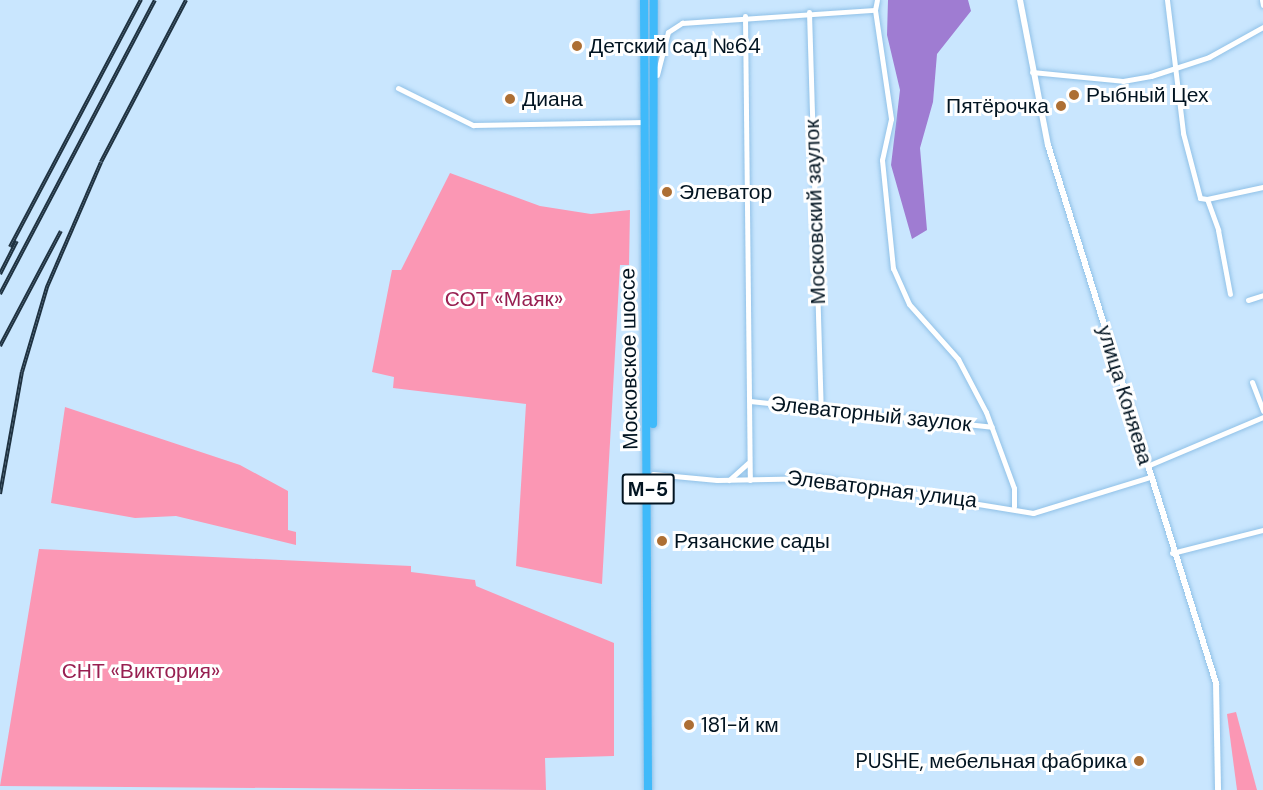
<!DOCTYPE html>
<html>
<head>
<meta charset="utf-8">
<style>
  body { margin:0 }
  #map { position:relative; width:1263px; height:790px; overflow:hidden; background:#c9e6fe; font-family:"DM Sans",sans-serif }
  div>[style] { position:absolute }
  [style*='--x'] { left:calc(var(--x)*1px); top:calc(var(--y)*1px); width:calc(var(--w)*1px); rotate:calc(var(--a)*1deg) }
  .green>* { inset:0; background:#fb97b4 }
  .water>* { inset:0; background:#9f7cd2 }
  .roads { filter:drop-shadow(0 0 2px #90c1e7) drop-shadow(0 0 2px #90c1e7) }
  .minor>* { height:5px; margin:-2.5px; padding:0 2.5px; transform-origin:2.5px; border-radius:2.5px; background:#fff }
  .tertiary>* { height:6px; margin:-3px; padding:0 3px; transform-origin:3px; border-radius:3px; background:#fff }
  .trunk>* { height:8px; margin:-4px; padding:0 4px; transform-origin:4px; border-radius:4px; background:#40bafa }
  .rail>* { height:4px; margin-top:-2px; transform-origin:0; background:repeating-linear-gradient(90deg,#fff 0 4.5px,#1f3241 0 9px); box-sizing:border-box; border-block:2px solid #1f3241 }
  .dots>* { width:16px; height:16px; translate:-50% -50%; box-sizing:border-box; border:3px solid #fff; border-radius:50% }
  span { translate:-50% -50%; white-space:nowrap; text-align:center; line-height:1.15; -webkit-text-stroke:6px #fff; paint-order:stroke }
  .shield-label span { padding:2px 4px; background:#fff; border:2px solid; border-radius:4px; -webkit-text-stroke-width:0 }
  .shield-label { font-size:20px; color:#021421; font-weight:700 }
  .poi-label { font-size:21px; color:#021421 }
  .left { translate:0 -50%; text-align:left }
  .right { translate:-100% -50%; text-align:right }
  .street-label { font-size:21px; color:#021421 }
  .park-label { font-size:21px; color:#982051 }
</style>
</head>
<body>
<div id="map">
  <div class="green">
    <div style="clip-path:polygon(450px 173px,540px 206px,591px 214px,630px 210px,629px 265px,620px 265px,602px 584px,516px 566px,526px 404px,393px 388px,394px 377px,372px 372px,392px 270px,401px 270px)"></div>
    <div style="clip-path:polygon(65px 407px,240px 465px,288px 491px,288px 530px,296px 532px,296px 545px,176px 516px,135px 518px,51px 503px)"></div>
    <div style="clip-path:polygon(39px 549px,411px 566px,411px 572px,475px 580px,476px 586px,614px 643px,614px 756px,545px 758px,546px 790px,0 786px)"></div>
    <div style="clip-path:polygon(1236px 712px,1257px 790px,1237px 790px,1227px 714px)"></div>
  </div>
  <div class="water">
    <div style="clip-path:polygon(888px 0,968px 0,971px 11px,937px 54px,933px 102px,920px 148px,927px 230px,912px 239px,891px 165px,900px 90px,887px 35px)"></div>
  </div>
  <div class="roads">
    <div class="minor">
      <div style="--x:1167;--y:0;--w:134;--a:83.1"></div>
      <div style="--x:1183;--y:133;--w:67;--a:75.3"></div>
      <div style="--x:1200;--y:198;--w:7;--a:8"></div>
      <div style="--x:1207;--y:199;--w:33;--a:70"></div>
      <div style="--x:1218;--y:230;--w:65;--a:79.4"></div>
      <div style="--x:1262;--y:0;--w:5;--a:79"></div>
      <div style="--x:875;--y:10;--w:110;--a:81.6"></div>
      <div style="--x:891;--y:119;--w:42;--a:102.4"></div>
      <div style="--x:882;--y:160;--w:109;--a:84.2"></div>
      <div style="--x:893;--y:268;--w:39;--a:66"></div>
      <div style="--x:909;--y:304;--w:74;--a:48.3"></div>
      <div style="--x:958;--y:359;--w:60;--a:62.2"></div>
      <div style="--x:986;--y:412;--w:81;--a:69.8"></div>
      <div style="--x:1014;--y:488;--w:18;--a:90"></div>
      <div style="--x:809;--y:12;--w:400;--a:88.3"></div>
      <div style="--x:745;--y:16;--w:464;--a:89.4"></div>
      <div style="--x:1032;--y:72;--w:91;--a:5.6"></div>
      <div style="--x:1123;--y:81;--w:28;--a:-10"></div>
      <div style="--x:1151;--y:76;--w:61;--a:-18.1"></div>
      <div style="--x:1209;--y:57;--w:62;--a:-29.1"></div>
      <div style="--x:657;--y:75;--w:44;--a:-75.7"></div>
      <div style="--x:668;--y:32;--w:17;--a:-33"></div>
      <div style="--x:682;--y:23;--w:193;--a:-3.9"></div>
      <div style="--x:875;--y:10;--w:10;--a:-79"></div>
      <div style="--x:398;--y:88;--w:84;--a:26.3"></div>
      <div style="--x:473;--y:125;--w:172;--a:-1"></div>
      <div style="--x:1207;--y:199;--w:57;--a:-12.1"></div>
      <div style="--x:1248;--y:300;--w:16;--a:-18"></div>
      <div style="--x:1252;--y:382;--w:31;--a:69"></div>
      <div style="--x:750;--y:401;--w:243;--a:6.1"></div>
      <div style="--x:1147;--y:466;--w:126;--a:-22.9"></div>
      <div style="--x:653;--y:474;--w:64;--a:5.4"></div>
      <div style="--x:717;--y:480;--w:102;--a:-1.1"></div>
      <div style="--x:819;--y:478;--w:217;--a:9.3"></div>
      <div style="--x:1033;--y:513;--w:122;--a:-17.1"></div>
      <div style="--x:729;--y:480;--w:25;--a:-42"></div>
      <div style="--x:1172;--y:553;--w:94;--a:-14.2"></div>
    </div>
    <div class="tertiary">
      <div style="--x:1020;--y:0;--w:148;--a:79.1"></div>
      <div style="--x:1048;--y:145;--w:564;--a:72.66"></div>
      <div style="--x:1216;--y:683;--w:107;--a:88.9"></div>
    </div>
    <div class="trunk">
      <div style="--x:644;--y:0;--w:790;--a:89.71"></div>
      <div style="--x:653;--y:424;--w:424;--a:-89.9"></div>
    </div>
  </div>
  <div class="rail">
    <div style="--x:10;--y:247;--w:280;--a:-62.1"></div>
    <div style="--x:0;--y:274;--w:37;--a:-63"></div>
    <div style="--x:0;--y:294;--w:332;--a:-62.2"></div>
    <div style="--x:0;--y:346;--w:130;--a:-62.1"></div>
    <div style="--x:0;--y:494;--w:124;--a:-79.8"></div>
    <div style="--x:22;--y:372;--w:89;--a:-73.6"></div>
    <div style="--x:47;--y:287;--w:136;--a:-66.6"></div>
    <div style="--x:101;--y:162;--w:183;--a:-62.3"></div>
  </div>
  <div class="dots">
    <div style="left:577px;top:46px;background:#ad6f34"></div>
    <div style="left:1074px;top:95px;background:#ad6f34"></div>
    <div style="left:510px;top:99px;background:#ad6f34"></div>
    <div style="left:1061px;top:106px;background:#ad6f34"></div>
    <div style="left:667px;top:192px;background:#ad6f34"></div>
    <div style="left:662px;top:541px;background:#ad6f34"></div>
    <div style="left:689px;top:725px;background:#ad6f34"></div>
    <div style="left:1139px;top:761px;background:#ad6f34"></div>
  </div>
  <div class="shield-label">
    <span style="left:648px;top:489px">М-5</span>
  </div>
  <div class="poi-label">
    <span class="left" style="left:589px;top:46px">Детский сад №64</span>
    <span class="left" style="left:1086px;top:95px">Рыбный Цех</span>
    <span class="left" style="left:522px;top:99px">Диана</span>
    <span class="right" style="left:1049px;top:106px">Пятёрочка</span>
    <span class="left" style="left:679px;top:192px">Элеватор</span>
    <span class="left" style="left:674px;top:541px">Рязанские сады</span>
    <span class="left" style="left:701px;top:725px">181-й км</span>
    <span class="right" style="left:1127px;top:761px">PUSHE, мебельная фабрика</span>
  </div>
  <div class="street-label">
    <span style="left:815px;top:212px;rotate:-92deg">Московский заулок</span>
    <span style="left:629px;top:359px;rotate:-91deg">Московское шоссе</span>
    <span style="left:1125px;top:395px;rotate:73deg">улица Коняева</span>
    <span style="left:871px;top:414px;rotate:6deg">Элеваторный заулок</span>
    <span style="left:882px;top:489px;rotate:7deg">Элеваторная улица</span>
  </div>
  <div class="park-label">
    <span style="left:504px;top:299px">СОТ «Маяк»</span>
    <span style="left:141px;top:671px">СНТ «Виктория»</span>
  </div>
</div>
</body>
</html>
